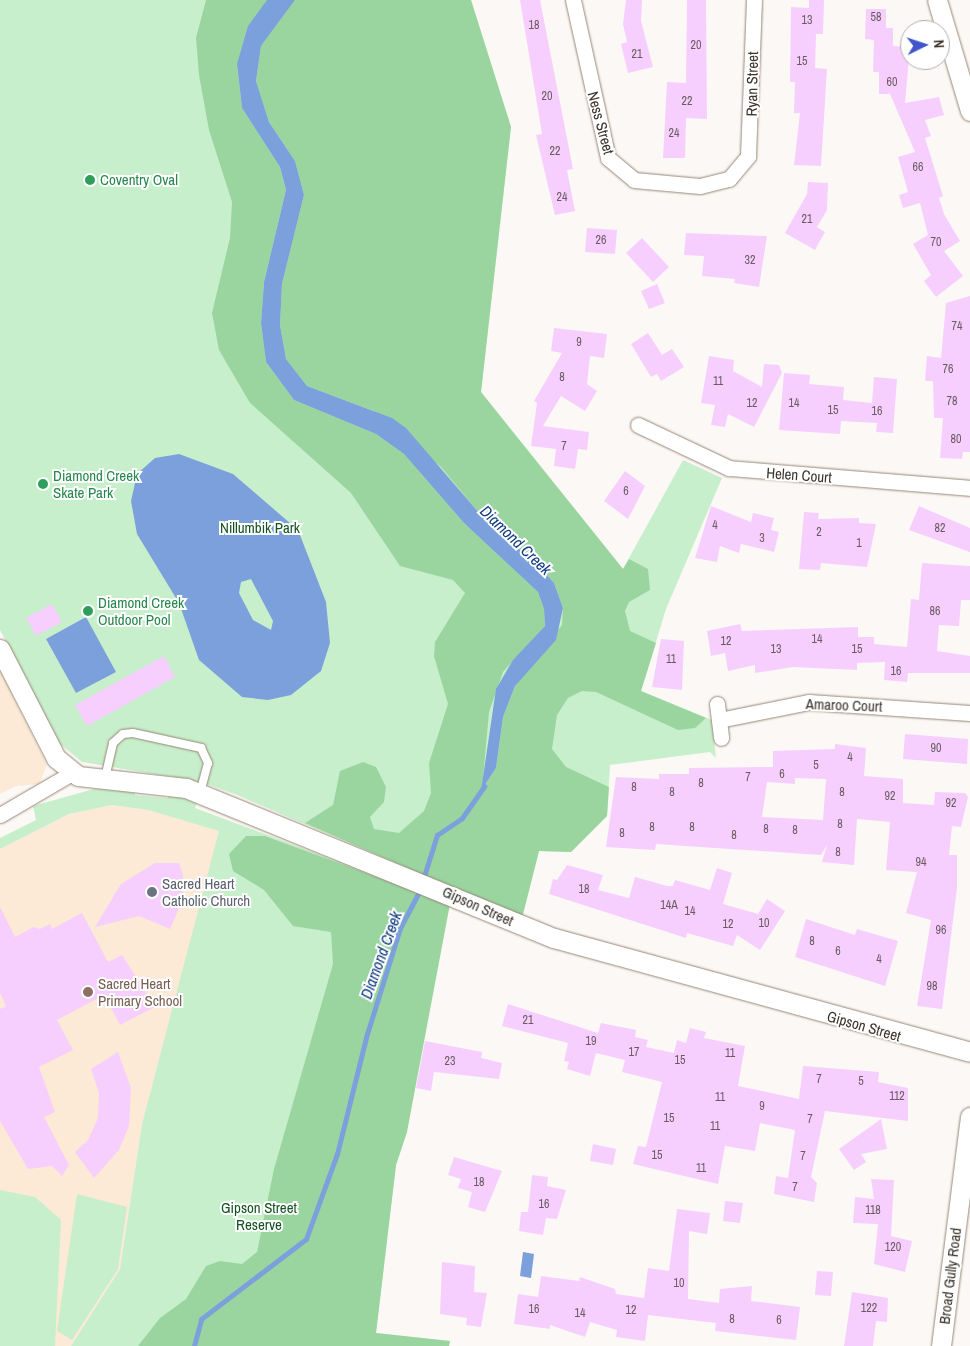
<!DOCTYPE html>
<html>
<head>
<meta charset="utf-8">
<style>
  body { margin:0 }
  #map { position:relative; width:970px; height:1346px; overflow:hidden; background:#fcf8f5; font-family:"Archivo Narrow",sans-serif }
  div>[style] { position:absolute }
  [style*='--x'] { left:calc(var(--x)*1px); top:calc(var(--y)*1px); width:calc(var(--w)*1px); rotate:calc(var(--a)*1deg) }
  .built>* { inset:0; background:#fce9d6 }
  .green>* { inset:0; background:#c8efcb }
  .forest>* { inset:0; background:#9ad5a0 }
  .water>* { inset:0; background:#7ca0db }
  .stream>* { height:5px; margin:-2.5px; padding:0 2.5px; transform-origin:2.5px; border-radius:2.5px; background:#7ca0db }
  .building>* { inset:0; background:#f6cffe }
  .roads { filter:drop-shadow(0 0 1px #978676) drop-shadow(0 0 1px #978676) }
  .service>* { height:8px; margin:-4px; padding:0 4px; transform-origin:4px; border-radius:4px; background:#fff }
  .minor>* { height:15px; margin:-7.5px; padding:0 7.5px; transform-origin:7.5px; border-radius:7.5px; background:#fff }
  .tertiary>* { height:19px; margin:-9.5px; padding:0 9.5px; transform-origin:9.5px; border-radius:9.5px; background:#fff }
  .dots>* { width:14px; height:14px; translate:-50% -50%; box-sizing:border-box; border:2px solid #fff; border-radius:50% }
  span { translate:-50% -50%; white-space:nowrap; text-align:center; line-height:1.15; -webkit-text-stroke:4px #fff; paint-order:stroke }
  .number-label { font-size:12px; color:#6a5b61 }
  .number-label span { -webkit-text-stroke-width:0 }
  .street-label { font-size:15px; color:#3b342d }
  .leisure-label { font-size:15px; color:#27864d }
  .left { translate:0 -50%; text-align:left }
  .park-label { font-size:15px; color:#145221 }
  .worship-label { font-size:15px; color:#5b616d }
  .education-label { font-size:15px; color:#785e54 }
  .water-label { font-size:16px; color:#0e3a7f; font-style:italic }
  .north { position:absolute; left:900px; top:20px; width:50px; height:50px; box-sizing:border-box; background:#fff; border:1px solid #b1aeab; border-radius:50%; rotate:86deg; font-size:14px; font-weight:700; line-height:20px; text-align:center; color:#3b342d }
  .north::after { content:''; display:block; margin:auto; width:18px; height:22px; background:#4056ca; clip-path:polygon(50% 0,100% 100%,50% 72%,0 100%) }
</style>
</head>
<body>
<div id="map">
  <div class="built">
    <div style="clip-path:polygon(0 671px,47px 765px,39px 784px,16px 786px,0 794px)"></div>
    <div style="clip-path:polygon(112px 805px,148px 810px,220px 831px,142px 1124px,120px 1269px,71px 1346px,0 1346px,0 849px,69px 814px)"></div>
  </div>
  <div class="green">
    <div style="clip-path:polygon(0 0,471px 0,511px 127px,481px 392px,623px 569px,683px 460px,722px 478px,666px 609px,641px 691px,712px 720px,716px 758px,710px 752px,610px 765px,607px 816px,571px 852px,539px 851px,522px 918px,237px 795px,201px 782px,82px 762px,59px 743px,0 630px)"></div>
    <div style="clip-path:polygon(94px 789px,135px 789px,135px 795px,168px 798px,168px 792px,174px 793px,197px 802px,195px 808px,383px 878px,407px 1132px,396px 1165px,376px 1333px,450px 1341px,449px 1346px,71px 1346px,120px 1269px,142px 1124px,219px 831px,148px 810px,112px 805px,69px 814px,0 849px,0 838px,36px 820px,33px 806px)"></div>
    <div style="clip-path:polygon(0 1190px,35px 1197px,61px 1220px,55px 1346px,0 1346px)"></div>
    <div style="clip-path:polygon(77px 1194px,127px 1207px,118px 1269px,72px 1340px,57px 1331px)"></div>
  </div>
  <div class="forest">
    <div style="clip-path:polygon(206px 0,267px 0,237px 64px,242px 108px,280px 167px,286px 190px,264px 282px,261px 323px,266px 362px,294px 400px,376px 434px,404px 454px,464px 523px,538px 592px,544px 609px,545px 626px,503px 672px,489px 712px,482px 790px,496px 768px,503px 717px,515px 686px,562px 625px,563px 608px,554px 583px,480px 514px,441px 467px,374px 411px,307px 386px,286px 359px,280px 325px,282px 284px,304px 195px,295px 161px,269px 122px,256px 81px,261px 46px,295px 0,471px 0,511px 127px,481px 392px,623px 569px,629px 559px,648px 569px,650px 590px,629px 602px,625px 611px,630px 631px,656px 643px,641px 691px,706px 718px,695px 728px,678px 730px,596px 692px,582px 691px,568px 698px,557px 715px,552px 749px,566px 767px,609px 787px,607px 816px,571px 852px,539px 851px,522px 918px,305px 823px,333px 805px,340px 771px,363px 762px,376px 767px,386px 787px,384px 802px,370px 817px,374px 829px,399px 833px,424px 811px,431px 793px,429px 763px,448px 704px,434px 656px,435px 642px,465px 593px,453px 580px,400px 566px,351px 493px,250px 403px,219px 350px,212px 313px,230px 238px,232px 202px,209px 130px,199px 75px,196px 38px)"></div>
    <div style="clip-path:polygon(246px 836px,265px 836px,450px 904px,407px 1132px,396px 1165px,376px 1333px,450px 1341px,449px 1346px,138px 1346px,160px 1318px,186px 1299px,206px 1266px,220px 1261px,242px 1264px,257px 1252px,274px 1169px,333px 964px,331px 932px,293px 926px,264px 890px,233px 871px,229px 854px)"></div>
  </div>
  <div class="water">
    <div style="clip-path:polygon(267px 0,295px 0,261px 46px,256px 81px,269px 122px,295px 161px,304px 195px,282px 284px,280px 325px,286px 359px,307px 386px,392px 418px,406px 428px,480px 514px,541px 569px,554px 583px,563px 608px,556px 640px,515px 686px,503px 717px,496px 768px,481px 791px,496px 689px,513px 660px,545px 626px,544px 609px,538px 592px,464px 523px,404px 454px,376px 434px,294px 400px,266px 362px,261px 323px,264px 282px,286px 190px,280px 167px,242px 108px,237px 64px,248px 26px)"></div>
    <div style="clip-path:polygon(evenodd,179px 454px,233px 474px,298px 530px,326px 602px,330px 643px,321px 671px,291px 695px,268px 700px,242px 697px,199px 660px,179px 603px,137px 534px,131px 501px,137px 474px,155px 458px,179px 454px,251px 579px,273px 621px,271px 630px,253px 620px,239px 593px,241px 582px,251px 579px)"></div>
    <div style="clip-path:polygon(86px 617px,116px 672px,76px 693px,46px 639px)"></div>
    <div style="clip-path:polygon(523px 1252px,534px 1254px,531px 1278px,520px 1276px)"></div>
  </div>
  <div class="stream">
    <div style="--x:194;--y:1346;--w:28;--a:-75"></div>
    <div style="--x:201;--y:1319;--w:132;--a:-37.3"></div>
    <div style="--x:306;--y:1239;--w:90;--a:-70"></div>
    <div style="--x:337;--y:1154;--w:124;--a:-76"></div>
    <div style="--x:367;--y:1034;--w:111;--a:-72.7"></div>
    <div style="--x:400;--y:928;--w:41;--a:-62.2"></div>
    <div style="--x:419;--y:892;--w:60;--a:-72.5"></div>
    <div style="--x:437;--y:835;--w:30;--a:-34"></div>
    <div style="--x:462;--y:818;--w:39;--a:-55"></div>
  </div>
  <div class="building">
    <div style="clip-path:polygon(520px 0,540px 0,573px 169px,567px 170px,575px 211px,555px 215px,536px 135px,542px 134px)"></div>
    <div style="clip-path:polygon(626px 0,642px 0,641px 21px,653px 67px,628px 73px,621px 44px,627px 42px,623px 24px)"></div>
    <div style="clip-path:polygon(687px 0,706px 0,707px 119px,686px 118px,685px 158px,663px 158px,667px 82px,686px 83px)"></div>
    <div style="clip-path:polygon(809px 0,824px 0,823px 34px,816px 34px,815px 68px,827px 69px,821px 166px,794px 165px,800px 113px,794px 113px,795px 82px,790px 82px,791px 7px,809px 8px)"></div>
    <div style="clip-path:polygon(866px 9px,886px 9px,886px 28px,893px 28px,893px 46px,910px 47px,905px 103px,939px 97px,944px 115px,925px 120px,931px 136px,925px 138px,943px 196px,939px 198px,944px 214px,960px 241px,944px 251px,963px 276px,936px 297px,924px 281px,931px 275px,913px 244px,928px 235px,920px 203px,903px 208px,899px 195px,908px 192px,898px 157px,915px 152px,890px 94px,879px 94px,879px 72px,873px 72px,874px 40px,865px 39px)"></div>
    <div style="clip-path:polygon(808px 182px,828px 183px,827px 210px,817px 227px,825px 232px,815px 250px,785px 233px,807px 194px)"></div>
    <div style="clip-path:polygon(587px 228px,617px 230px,615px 254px,585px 252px)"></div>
    <div style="clip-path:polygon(686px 233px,767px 236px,759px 287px,734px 283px,735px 279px,702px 276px,704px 256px,684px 255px)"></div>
    <div style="clip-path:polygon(642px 238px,669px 267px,653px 282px,626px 253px)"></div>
    <div style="clip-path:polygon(657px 284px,665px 303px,649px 309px,641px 291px)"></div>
    <div style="clip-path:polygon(970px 296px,970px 452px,963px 452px,962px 459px,940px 458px,943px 418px,934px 418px,933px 381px,925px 381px,927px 356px,941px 358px,946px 303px)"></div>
    <div style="clip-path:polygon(554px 328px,607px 334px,604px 358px,590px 356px,587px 384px,597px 391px,585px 411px,561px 396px,543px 426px,589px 432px,587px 450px,578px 449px,575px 469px,554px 466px,556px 449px,531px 446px,537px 403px,534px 401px,562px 353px,551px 351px)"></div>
    <div style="clip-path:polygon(648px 333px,662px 355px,672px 349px,684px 367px,661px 381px,657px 374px,651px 377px,631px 344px)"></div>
    <div style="clip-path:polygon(709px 356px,734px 360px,733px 371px,762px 387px,764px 364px,779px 365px,782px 373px,754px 427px,728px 414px,725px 427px,711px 425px,715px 405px,701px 403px)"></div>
    <div style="clip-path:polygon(784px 373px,810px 375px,809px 384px,844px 387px,843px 400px,872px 403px,874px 377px,897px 379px,893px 433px,876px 432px,877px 423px,841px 421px,840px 434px,779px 430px)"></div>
    <div style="clip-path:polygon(625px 471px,645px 486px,628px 519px,604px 501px)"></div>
    <div style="clip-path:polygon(711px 506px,751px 522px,753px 513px,774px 518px,771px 530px,779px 532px,774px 552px,741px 544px,739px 553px,720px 546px,717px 562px,695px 558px)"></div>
    <div style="clip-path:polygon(919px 506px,970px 528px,970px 552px,909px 530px)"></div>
    <div style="clip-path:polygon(804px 512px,819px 513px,818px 519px,859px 518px,859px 523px,876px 524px,867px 567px,821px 563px,820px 570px,799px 569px)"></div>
    <div style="clip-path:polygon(922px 563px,970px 566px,970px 600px,961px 600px,959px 626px,939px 625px,937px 651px,970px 656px,970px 673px,908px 673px,907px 682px,884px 680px,885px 662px,857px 663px,857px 670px,793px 667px,755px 673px,755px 665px,728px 671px,725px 653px,711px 656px,707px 631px,740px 624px,742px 631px,858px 627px,858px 637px,874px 637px,874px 644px,907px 647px,911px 599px,919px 600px)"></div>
    <div style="clip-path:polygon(52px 604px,62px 622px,36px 636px,26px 618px)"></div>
    <div style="clip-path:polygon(661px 639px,684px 641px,682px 690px,652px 687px)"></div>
    <div style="clip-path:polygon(164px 656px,175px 677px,87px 726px,75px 705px)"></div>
    <div style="clip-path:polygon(905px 734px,968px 739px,967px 764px,903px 759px)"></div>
    <div style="clip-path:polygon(evenodd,835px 744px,866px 748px,864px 776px,903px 779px,903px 803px,934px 805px,935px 792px,965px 793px,968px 797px,961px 827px,952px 826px,949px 855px,957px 855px,957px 888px,942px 1009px,917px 1006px,931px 920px,906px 913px,917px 872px,886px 870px,890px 822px,857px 819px,854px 865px,822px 862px,827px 845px,821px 855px,656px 844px,655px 850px,606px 847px,616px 777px,659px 779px,659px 774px,689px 774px,689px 768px,773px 767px,773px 751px,835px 749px,835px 744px,795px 778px,826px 779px,823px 820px,762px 817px,767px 782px,795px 784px,795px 778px)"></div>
    <div style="clip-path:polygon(155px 863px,179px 863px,183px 875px,183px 899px,170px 929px,139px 916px,95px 927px,121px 884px)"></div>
    <div style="clip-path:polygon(567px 865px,603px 875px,598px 890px,629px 898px,635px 877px,667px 886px,673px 886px,675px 880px,710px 890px,717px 868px,732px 873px,723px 904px,758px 914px,767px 899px,785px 911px,760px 950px,737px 935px,733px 946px,687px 933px,686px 938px,549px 894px,553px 879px,557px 880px)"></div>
    <div style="clip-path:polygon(0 907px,15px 937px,34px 927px,40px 929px,50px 924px,52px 929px,82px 913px,108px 962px,122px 955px,155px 1007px,120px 1025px,104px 995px,57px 1020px,73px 1050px,39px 1067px,55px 1112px,44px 1117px,69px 1165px,62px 1176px,52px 1166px,28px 1169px,0 1121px,0 1009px,6px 1006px,0 993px)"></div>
    <div style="clip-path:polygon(806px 919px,855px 935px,857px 929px,898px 941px,885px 986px,795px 957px)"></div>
    <div style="clip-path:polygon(508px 1004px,598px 1033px,601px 1023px,636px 1030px,635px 1037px,648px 1040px,646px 1047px,674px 1053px,677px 1040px,686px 1043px,690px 1028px,706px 1032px,704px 1038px,745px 1046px,738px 1086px,799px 1099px,803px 1066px,879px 1072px,878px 1082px,908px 1088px,908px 1121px,825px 1111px,811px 1177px,817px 1183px,814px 1202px,774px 1194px,776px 1176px,788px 1178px,795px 1130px,760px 1123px,755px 1151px,725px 1146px,718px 1184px,633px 1164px,638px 1146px,646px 1147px,662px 1082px,622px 1072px,625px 1060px,596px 1053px,590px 1076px,567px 1069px,569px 1062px,564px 1061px,568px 1043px,502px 1026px)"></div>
    <div style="clip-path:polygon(425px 1041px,482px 1052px,481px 1058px,502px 1063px,499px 1079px,434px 1072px,431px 1091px,416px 1088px)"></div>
    <div style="clip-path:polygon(118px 1052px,131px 1088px,129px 1126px,119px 1150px,94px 1178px,75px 1152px,88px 1140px,98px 1118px,99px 1093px,91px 1069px)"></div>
    <div style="clip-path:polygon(881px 1119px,887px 1149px,861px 1154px,866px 1162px,854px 1170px,839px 1149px)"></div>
    <div style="clip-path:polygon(593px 1144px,616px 1149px,613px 1165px,590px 1161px)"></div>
    <div style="clip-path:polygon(454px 1157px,502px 1171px,485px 1212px,468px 1207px,472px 1192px,458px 1188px,461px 1179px,448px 1175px)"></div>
    <div style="clip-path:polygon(532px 1175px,548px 1177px,547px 1186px,566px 1190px,557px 1219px,546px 1218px,543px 1235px,519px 1231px,521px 1212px,528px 1212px)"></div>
    <div style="clip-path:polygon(871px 1179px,894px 1180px,891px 1236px,912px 1241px,905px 1272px,874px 1264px,878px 1224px,853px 1223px,855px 1197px,874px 1199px)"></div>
    <div style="clip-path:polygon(725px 1201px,743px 1203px,740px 1223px,723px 1221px)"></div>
    <div style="clip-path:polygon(677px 1209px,710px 1213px,707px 1234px,689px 1231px,688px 1299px,719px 1303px,720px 1289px,752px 1286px,751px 1301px,800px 1307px,796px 1340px,715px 1331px,716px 1323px,648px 1315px,645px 1341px,616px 1337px,617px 1330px,590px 1322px,585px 1337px,550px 1325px,550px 1329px,514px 1324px,518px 1294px,538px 1297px,541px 1276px,579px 1281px,580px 1277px,615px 1289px,616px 1294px,644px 1298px,648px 1268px,669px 1271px)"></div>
    <div style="clip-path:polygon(442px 1262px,475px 1266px,474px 1292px,487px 1293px,481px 1327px,466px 1325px,467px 1318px,440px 1314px)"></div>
    <div style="clip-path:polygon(817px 1271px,833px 1272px,831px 1296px,815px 1295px)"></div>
    <div style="clip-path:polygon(852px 1292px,888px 1298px,887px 1322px,876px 1321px,873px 1346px,844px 1346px)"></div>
  </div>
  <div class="roads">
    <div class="service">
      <div style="--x:105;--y:778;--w:36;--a:-77"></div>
      <div style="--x:113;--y:743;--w:13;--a:-42"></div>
      <div style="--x:123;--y:734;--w:10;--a:-6"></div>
      <div style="--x:133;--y:733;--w:70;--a:12.4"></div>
      <div style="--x:201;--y:748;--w:17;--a:65"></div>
      <div style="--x:208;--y:763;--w:30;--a:105"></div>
    </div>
    <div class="minor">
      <div style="--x:573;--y:0;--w:162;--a:77.5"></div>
      <div style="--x:608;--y:158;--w:34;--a:40"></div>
      <div style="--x:634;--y:180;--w:66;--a:5.2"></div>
      <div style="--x:700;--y:186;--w:30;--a:-14"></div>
      <div style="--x:729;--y:179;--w:30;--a:-50"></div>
      <div style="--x:748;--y:156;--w:156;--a:-87.8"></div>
      <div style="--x:638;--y:425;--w:101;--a:25.3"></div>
      <div style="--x:729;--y:468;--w:242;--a:4.7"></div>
      <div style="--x:717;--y:704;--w:34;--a:83"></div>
      <div style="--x:719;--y:720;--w:92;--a:-11.3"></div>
      <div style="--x:809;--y:702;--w:161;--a:3.9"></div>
      <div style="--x:0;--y:815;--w:83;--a:-30.3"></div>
    </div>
    <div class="tertiary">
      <div style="--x:937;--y:0;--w:116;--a:73.4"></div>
      <div style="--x:0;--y:649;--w:123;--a:62.8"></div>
      <div style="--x:56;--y:758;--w:28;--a:39"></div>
      <div style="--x:78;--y:776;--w:109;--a:6.3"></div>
      <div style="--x:186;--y:788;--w:397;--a:22.2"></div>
      <div style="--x:554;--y:938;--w:431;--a:15.3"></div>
      <div style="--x:941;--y:1346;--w:231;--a:-82.8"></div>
    </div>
  </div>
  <div class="dots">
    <div style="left:90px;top:180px;background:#2e9e5b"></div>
    <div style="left:43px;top:484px;background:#2e9e5b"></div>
    <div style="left:88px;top:611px;background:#2e9e5b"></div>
    <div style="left:152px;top:892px;background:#6b7280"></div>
    <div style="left:88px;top:992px;background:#8d6e63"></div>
  </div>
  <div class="number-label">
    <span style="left:876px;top:18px">58</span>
    <span style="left:807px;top:21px">13</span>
    <span style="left:534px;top:26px">18</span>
    <span style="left:696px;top:46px">20</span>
    <span style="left:637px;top:55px">21</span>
    <span style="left:802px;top:62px">15</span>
    <span style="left:892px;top:83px">60</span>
    <span style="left:547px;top:97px">20</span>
    <span style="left:687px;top:102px">22</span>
    <span style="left:674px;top:134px">24</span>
    <span style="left:555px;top:152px">22</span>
    <span style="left:918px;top:168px">66</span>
    <span style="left:562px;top:198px">24</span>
    <span style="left:807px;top:220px">21</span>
    <span style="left:601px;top:241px">26</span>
    <span style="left:936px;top:243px">70</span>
    <span style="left:750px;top:261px">32</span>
    <span style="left:957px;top:327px">74</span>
    <span style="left:579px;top:343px">9</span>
    <span style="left:948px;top:370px">76</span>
    <span style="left:562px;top:378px">8</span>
    <span style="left:718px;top:382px">11</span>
    <span style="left:952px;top:402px">78</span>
    <span style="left:752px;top:404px">12</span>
    <span style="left:794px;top:404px">14</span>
    <span style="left:833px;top:411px">15</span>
    <span style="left:877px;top:412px">16</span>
    <span style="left:956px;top:440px">80</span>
    <span style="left:564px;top:447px">7</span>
    <span style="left:626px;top:492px">6</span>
    <span style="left:715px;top:526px">4</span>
    <span style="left:940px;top:529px">82</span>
    <span style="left:819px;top:533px">2</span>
    <span style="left:762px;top:539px">3</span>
    <span style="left:859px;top:544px">1</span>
    <span style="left:935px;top:612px">86</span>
    <span style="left:817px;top:640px">14</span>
    <span style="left:726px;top:642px">12</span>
    <span style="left:776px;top:650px">13</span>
    <span style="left:857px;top:650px">15</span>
    <span style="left:671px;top:660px">11</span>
    <span style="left:896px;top:672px">16</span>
    <span style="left:936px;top:749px">90</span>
    <span style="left:850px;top:758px">4</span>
    <span style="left:816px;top:766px">5</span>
    <span style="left:782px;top:775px">6</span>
    <span style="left:748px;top:778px">7</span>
    <span style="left:701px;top:784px">8</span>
    <span style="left:634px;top:788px">8</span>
    <span style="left:672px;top:793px">8</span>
    <span style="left:842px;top:793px">8</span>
    <span style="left:890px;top:797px">92</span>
    <span style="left:951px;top:804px">92</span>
    <span style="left:840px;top:825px">8</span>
    <span style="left:652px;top:828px">8</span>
    <span style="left:692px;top:828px">8</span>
    <span style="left:766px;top:830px">8</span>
    <span style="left:795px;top:831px">8</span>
    <span style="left:622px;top:834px">8</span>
    <span style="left:734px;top:836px">8</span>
    <span style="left:838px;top:853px">8</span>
    <span style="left:921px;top:863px">94</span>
    <span style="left:584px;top:890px">18</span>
    <span style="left:669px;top:906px">14A</span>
    <span style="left:690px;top:912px">14</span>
    <span style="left:764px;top:924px">10</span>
    <span style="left:728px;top:925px">12</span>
    <span style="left:941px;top:931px">96</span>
    <span style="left:812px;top:942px">8</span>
    <span style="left:838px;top:952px">6</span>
    <span style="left:879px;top:960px">4</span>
    <span style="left:932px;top:987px">98</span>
    <span style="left:528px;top:1021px">21</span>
    <span style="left:591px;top:1042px">19</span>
    <span style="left:634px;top:1053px">17</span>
    <span style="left:730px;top:1054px">11</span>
    <span style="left:680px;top:1061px">15</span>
    <span style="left:450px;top:1062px">23</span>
    <span style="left:819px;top:1080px">7</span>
    <span style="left:861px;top:1082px">5</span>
    <span style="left:897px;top:1097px">112</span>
    <span style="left:720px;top:1098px">11</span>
    <span style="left:762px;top:1107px">9</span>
    <span style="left:669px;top:1119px">15</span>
    <span style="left:810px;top:1120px">7</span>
    <span style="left:715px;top:1127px">11</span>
    <span style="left:657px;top:1156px">15</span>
    <span style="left:803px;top:1157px">7</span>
    <span style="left:701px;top:1169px">11</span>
    <span style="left:479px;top:1183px">18</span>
    <span style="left:795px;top:1188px">7</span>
    <span style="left:544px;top:1205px">16</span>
    <span style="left:873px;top:1211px">118</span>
    <span style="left:893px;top:1248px">120</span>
    <span style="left:679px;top:1284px">10</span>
    <span style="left:869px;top:1309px">122</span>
    <span style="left:534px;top:1310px">16</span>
    <span style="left:631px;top:1311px">12</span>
    <span style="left:580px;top:1314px">14</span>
    <span style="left:732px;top:1320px">8</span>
    <span style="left:779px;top:1321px">6</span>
  </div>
  <div class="street-label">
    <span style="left:752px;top:84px;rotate:-89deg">Ryan Street</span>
    <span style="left:601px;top:123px;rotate:75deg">Ness Street</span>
    <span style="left:799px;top:475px;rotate:4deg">Helen Court</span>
    <span style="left:844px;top:705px;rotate:2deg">Amaroo Court</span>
    <span style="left:478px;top:906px;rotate:24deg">Gipson Street</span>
    <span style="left:864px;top:1026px;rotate:16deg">Gipson Street</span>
    <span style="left:950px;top:1276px;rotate:-83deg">Broad Gully Road</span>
  </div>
  <div class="leisure-label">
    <span class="left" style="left:100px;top:180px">Coventry Oval</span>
    <span class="left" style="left:53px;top:484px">Diamond Creek<br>Skate Park</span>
    <span class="left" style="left:98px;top:611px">Diamond Creek<br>Outdoor Pool</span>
  </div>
  <div class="park-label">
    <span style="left:260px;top:528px">Nillumbik Park</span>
    <span style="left:259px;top:1216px">Gipson Street<br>Reserve</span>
  </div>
  <div class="worship-label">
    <span class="left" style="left:162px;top:892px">Sacred Heart<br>Catholic Church</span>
  </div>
  <div class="education-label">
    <span class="left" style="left:98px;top:992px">Sacred Heart<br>Primary School</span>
  </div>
  <div class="water-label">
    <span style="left:516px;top:540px;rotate:44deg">Diamond Creek</span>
    <span style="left:381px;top:955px;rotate:-70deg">Diamond Creek</span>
  </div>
  <div class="north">N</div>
</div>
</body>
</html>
